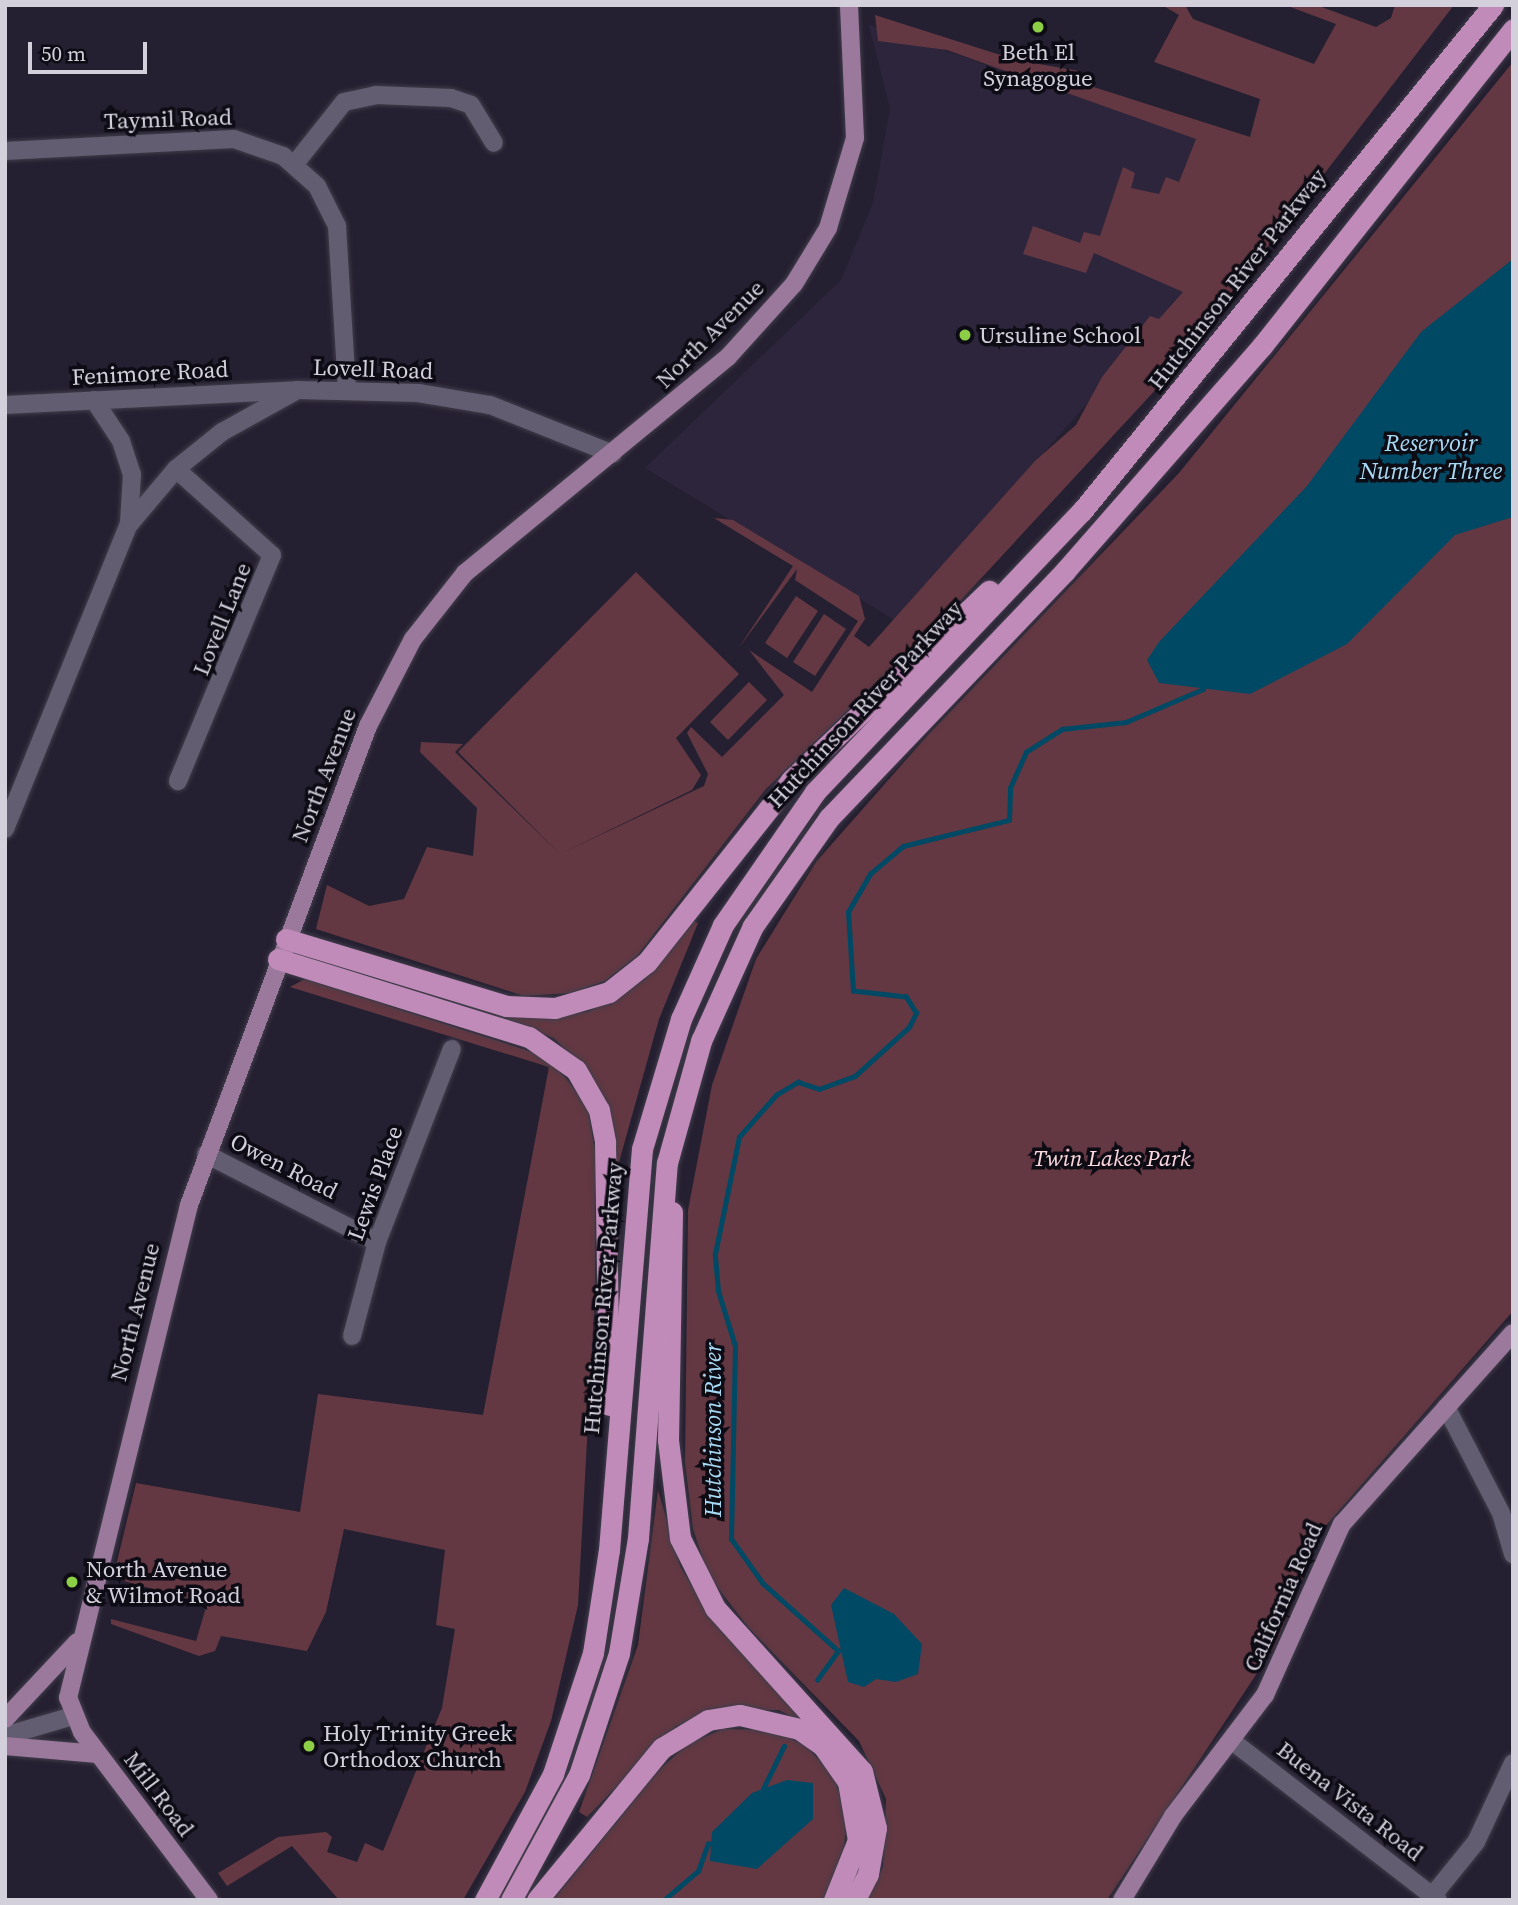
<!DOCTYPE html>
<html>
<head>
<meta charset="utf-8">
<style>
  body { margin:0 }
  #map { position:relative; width:1518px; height:1905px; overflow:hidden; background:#252031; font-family:"Source Serif 4",serif }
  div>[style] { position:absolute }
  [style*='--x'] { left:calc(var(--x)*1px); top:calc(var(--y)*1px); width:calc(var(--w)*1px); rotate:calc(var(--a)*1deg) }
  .built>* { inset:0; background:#2d253c }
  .green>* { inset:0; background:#633842 }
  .water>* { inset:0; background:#004964 }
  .stream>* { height:4.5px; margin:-2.25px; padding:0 2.25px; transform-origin:2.25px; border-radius:2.25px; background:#004964 }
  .roads { filter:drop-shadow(0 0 2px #413d4b) drop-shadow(0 0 2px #413d4b) }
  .minor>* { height:18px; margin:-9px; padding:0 9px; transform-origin:9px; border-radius:9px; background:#635d71 }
  .major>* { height:18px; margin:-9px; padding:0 9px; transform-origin:9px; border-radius:9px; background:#9b799c }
  .highway>* { height:21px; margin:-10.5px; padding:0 10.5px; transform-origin:10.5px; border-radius:10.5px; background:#c18bb9 }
  .dots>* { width:19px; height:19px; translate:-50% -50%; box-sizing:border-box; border:4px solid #0d0b13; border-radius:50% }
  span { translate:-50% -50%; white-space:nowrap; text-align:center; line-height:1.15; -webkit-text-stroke:7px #0d0b13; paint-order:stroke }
  .poi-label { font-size:23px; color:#d3d0dc }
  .left { translate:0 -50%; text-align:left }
  .street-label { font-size:23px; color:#d3d0dc }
  .park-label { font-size:23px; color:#fdd8de; font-style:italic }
  .water-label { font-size:24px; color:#a8daf5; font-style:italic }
  .frame { position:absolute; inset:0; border:7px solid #d3d0dc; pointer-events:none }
  .scale { position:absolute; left:28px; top:42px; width:119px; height:32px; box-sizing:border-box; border:4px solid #d3d0dc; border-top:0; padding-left:9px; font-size:21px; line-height:24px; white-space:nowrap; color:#d3d0dc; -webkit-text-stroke:5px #0d0b13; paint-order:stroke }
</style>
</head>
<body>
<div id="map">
  <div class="built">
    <div style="clip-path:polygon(869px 25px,1293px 169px,896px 621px,645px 468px,841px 280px,873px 203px,890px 109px)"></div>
  </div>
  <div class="green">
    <div style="clip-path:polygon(1162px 5px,1185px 5px,1193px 19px,1314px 64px,1336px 24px,1285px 5px,1316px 5px,1376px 27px,1391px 18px,1395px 5px,1454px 5px,1171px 373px,950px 612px,766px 789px,637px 956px,605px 981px,570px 993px,524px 996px,316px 929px,327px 885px,369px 906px,404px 899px,427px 847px,473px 856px,477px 808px,420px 752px,421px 742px,463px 744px,455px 752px,560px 854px,458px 752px,636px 572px,739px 674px,676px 738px,701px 775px,692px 790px,562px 853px,704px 786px,708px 774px,687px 733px,691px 727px,722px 757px,784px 695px,749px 650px,812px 692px,858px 621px,795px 580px,797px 569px,738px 649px,793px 566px,714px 518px,733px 520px,859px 596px,865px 619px,854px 636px,869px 647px,1035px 461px,1076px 425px,1102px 377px,1150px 316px,1159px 319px,1183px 292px,1094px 253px,1086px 273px,1023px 254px,1033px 226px,1080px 243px,1084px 232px,1100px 236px,1123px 167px,1135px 173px,1131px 188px,1159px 194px,1166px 177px,1179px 182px,1196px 139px,947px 50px,878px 41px,875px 15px,1016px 60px,1079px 71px,1078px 82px,1250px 137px,1260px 99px,1154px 62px,1179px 15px)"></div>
    <div style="clip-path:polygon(1513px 62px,1513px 1311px,1323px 1529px,1275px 1646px,1107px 1900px,867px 1900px,883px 1867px,886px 1799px,859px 1741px,748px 1627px,708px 1575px,693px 1529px,685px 1462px,688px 1210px,712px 1085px,756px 959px,816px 862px,927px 736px,1179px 473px)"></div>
    <div style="clip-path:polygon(796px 596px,818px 611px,787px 658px,765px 643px)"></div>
    <div style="clip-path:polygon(824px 614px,846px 629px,815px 676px,793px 662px)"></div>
    <div style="clip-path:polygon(749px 682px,767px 700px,728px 740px,710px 722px)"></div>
    <div style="clip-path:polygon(693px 921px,698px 923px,659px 1019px,614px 1180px,592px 1077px,554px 1038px,480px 1012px,555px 1018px,590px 1011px,644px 980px)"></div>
    <div style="clip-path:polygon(305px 979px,548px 1057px,587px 1104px,595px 1151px,595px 1295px,578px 1605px,551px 1721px,525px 1792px,463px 1900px,339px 1900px,292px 1846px,227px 1886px,218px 1873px,278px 1837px,326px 1832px,332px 1837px,327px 1852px,357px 1862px,365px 1843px,383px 1851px,442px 1708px,455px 1629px,436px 1625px,445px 1550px,344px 1529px,326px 1612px,307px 1651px,221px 1636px,215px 1651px,199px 1656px,111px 1624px,111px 1619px,196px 1641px,207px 1604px,113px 1578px,136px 1483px,300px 1512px,318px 1394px,483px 1415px,549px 1067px,290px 987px)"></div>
    <div style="clip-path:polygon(658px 1490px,680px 1566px,701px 1600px,808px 1725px,779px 1710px,709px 1710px,675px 1727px,587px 1817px,579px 1812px,638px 1645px)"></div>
    <div style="clip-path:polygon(723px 1729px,771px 1730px,805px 1745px,834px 1776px,847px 1818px,842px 1865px,824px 1900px,553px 1900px,658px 1771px,688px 1744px)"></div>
  </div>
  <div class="water">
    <div style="clip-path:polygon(1513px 259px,1513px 517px,1455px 535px,1347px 644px,1250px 694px,1159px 683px,1147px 660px,1159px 642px,1307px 486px,1421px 332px)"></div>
    <div style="clip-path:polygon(844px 1588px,894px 1614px,922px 1644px,918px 1674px,896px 1682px,876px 1679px,864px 1687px,848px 1682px,831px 1605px)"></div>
    <div style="clip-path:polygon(787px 1780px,813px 1783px,813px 1819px,757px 1869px,710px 1861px,712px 1832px,752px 1793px)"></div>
  </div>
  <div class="stream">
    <div style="--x:817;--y:1680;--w:36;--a:-54"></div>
    <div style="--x:838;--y:1651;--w:101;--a:-138.2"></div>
    <div style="--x:763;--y:1584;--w:55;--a:-125.4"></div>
    <div style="--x:731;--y:1539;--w:193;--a:-88.8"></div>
    <div style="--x:735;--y:1346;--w:58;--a:-107.2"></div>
    <div style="--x:718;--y:1291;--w:37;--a:-95"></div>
    <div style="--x:715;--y:1254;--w:119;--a:-78.4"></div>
    <div style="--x:739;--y:1137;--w:56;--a:-48.6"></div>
    <div style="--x:776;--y:1095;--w:26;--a:-31"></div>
    <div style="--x:798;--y:1082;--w:22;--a:18"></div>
    <div style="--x:819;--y:1089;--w:38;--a:-20"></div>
    <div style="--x:855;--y:1076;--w:73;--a:-42.2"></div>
    <div style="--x:909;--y:1027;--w:16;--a:-63"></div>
    <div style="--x:916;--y:1013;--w:19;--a:-122"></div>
    <div style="--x:906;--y:997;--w:53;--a:-173.5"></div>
    <div style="--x:853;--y:991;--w:79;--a:-93.6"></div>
    <div style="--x:848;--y:912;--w:44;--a:-59.9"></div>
    <div style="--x:870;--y:874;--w:43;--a:-40.3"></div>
    <div style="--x:903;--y:846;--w:109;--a:-13.8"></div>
    <div style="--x:1009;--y:820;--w:32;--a:-88"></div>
    <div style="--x:1010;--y:788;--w:39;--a:-66"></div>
    <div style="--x:1026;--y:752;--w:43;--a:-32.6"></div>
    <div style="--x:1062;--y:729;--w:64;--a:-6.2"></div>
    <div style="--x:1126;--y:722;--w:84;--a:-23.2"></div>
    <div style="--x:761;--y:1793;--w:52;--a:-63.9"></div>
    <div style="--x:664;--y:1900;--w:45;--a:-40.5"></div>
    <div style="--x:698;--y:1871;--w:29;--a:-70"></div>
    <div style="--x:708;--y:1844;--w:6;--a:-9"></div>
  </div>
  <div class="roads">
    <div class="minor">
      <div style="--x:5;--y:151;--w:229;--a:-3"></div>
      <div style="--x:234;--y:139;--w:52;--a:19.1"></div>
      <div style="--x:283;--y:156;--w:45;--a:41.4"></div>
      <div style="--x:317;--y:186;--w:45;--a:63.4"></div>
      <div style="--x:337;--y:226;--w:165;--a:86.5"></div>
      <div style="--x:294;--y:165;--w:80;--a:-51.6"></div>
      <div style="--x:344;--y:102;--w:33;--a:-12"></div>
      <div style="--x:376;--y:95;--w:75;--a:2.3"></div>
      <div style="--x:451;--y:98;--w:21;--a:19"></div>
      <div style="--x:471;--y:105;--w:44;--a:58.8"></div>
      <div style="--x:94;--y:400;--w:49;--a:56.6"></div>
      <div style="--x:121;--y:441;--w:35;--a:72"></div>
      <div style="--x:132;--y:474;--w:49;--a:93.5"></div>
      <div style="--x:5;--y:405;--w:292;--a:-2.9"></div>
      <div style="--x:297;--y:390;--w:121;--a:1.4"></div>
      <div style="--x:418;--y:393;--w:73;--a:9.5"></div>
      <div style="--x:490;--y:405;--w:132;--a:21.7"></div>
      <div style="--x:176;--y:469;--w:129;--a:41.9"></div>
      <div style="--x:272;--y:555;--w:245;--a:112.6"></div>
      <div style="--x:5;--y:829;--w:327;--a:-67.9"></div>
      <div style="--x:128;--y:526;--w:75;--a:-49.9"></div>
      <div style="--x:176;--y:469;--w:59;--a:-38.8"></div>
      <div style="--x:222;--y:432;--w:82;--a:-29.1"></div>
      <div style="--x:206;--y:1154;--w:192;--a:27.2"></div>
      <div style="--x:352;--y:1336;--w:97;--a:-75.1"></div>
      <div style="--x:377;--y:1242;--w:207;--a:-68.8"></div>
      <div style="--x:1446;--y:1407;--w:119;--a:62.6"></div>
      <div style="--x:1501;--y:1513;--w:43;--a:73.7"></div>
      <div style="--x:5;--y:1736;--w:71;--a:-16.4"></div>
      <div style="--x:1232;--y:1741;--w:260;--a:37.7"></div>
      <div style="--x:1429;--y:1900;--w:75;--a:-51"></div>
      <div style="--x:1476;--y:1842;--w:87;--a:-64.9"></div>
    </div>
    <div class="major">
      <div style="--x:5;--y:1719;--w:105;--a:-46.9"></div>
      <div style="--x:5;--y:1746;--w:93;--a:4.9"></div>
      <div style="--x:209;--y:1900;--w:211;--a:-127.1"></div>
      <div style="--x:82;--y:1732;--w:37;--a:-112"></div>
      <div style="--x:68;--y:1698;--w:508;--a:-76.21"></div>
      <div style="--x:189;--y:1205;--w:511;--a:-69.51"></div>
      <div style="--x:368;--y:726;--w:98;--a:-62.7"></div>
      <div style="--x:413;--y:639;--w:84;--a:-51.8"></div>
      <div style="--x:465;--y:573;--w:340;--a:-39.4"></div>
      <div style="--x:728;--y:357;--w:98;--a:-47.9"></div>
      <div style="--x:794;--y:284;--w:66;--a:-58.7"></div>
      <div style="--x:828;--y:228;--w:94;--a:-73.3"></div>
      <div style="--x:855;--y:138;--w:133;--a:-92.6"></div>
      <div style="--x:1122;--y:1900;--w:98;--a:-58.7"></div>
      <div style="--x:1173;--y:1816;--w:152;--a:-52.8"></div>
      <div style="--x:1265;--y:1695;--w:188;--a:-65.8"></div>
      <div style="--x:1342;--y:1524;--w:256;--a:-48.2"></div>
    </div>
    <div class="highway">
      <div style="--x:286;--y:939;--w:230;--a:16.9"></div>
      <div style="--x:506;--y:1006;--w:49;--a:2.3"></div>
      <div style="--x:555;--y:1008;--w:56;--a:-16.5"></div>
      <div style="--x:609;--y:992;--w:48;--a:-38.3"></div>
      <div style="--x:647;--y:962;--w:232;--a:-51.6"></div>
      <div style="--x:791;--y:780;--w:274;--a:-43.7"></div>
      <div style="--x:278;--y:959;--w:263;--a:17.3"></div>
      <div style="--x:529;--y:1037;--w:57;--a:35.1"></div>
      <div style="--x:576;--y:1070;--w:46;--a:60.1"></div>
      <div style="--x:599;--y:1110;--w:33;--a:79"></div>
      <div style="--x:605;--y:1142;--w:263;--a:89.1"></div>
      <div style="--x:672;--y:1212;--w:228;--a:91"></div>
      <div style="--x:668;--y:1440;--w:99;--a:83"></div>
      <div style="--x:680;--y:1538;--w:78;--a:63.4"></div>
      <div style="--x:715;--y:1608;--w:219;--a:48"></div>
      <div style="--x:862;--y:1771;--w:59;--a:76.2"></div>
      <div style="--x:876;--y:1828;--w:47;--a:99.9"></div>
      <div style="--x:868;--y:1874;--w:29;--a:117"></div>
      <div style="--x:485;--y:1900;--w:143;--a:-61.6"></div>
      <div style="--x:553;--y:1774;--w:127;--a:-71.7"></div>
      <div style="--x:593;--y:1653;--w:104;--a:-81.2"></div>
      <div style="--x:609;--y:1550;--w:402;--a:-85.3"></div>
      <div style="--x:642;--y:1149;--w:136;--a:-73.3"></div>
      <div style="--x:681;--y:1019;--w:103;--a:-65.9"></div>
      <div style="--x:723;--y:925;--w:162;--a:-55.3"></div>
      <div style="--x:815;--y:792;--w:388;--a:-46.5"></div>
      <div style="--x:1082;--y:511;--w:652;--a:-50.91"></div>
      <div style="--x:511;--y:1900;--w:142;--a:-61.5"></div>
      <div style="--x:579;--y:1775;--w:128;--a:-71.8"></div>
      <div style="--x:619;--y:1653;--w:117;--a:-80.6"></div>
      <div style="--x:638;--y:1538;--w:376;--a:-85.6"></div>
      <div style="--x:667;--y:1163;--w:127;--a:-74.4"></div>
      <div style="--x:701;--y:1041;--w:126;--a:-65.7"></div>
      <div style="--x:753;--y:926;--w:132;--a:-54.9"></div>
      <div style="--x:829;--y:818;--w:342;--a:-46.3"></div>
      <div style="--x:1065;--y:571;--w:299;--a:-48.8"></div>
      <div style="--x:1262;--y:346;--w:404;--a:-51.6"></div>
      <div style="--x:537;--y:1900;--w:197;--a:-50.6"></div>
      <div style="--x:662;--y:1748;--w:54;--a:-31.3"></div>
      <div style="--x:708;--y:1720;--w:32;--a:-9"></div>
      <div style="--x:740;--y:1715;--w:61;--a:13.3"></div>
      <div style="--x:799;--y:1729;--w:29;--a:35"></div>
      <div style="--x:823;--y:1746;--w:44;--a:55.2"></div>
      <div style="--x:848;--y:1782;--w:59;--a:80.2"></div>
      <div style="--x:858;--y:1840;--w:65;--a:111.8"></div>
    </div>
  </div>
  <div class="dots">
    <div style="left:1038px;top:27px;background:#8cce45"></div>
    <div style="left:965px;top:335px;background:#8cce45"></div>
    <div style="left:72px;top:1582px;background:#8cce45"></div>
    <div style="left:309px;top:1746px;background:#8cce45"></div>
  </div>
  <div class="poi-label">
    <span style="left:1038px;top:65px">Beth El<br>Synagogue</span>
    <span class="left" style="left:979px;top:335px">Ursuline School</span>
    <span class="left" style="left:86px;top:1582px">North Avenue<br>&amp; Wilmot Road</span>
    <span class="left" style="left:323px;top:1746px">Holy Trinity Greek<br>Orthodox Church</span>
  </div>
  <div class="street-label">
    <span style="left:168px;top:119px;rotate:-2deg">Taymil Road</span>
    <span style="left:1237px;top:279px;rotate:-52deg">Hutchinson River Parkway</span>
    <span style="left:710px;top:334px;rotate:-45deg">North Avenue</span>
    <span style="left:373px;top:369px;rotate:2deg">Lovell Road</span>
    <span style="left:150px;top:373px;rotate:-3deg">Fenimore Road</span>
    <span style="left:222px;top:619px;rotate:-68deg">Lovell Lane</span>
    <span style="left:865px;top:704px;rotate:-47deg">Hutchinson River Parkway</span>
    <span style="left:324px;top:775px;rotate:-69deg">North Avenue</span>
    <span style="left:284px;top:1166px;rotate:27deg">Owen Road</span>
    <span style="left:375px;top:1183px;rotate:-70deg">Lewis Place</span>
    <span style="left:603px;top:1298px;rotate:-85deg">Hutchinson River Parkway</span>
    <span style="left:135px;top:1312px;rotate:-76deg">North Avenue</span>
    <span style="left:1283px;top:1597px;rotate:-66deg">California Road</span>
    <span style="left:159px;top:1794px;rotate:53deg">Mill Road</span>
    <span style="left:1350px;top:1801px;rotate:38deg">Buena Vista Road</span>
  </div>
  <div class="park-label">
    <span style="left:1112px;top:1158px">Twin Lakes Park</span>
  </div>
  <div class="water-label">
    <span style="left:1431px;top:457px">Reservoir<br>Number Three</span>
    <span style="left:713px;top:1430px;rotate:-90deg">Hutchinson River</span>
  </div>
  <div class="frame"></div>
  <div class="scale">50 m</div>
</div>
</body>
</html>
